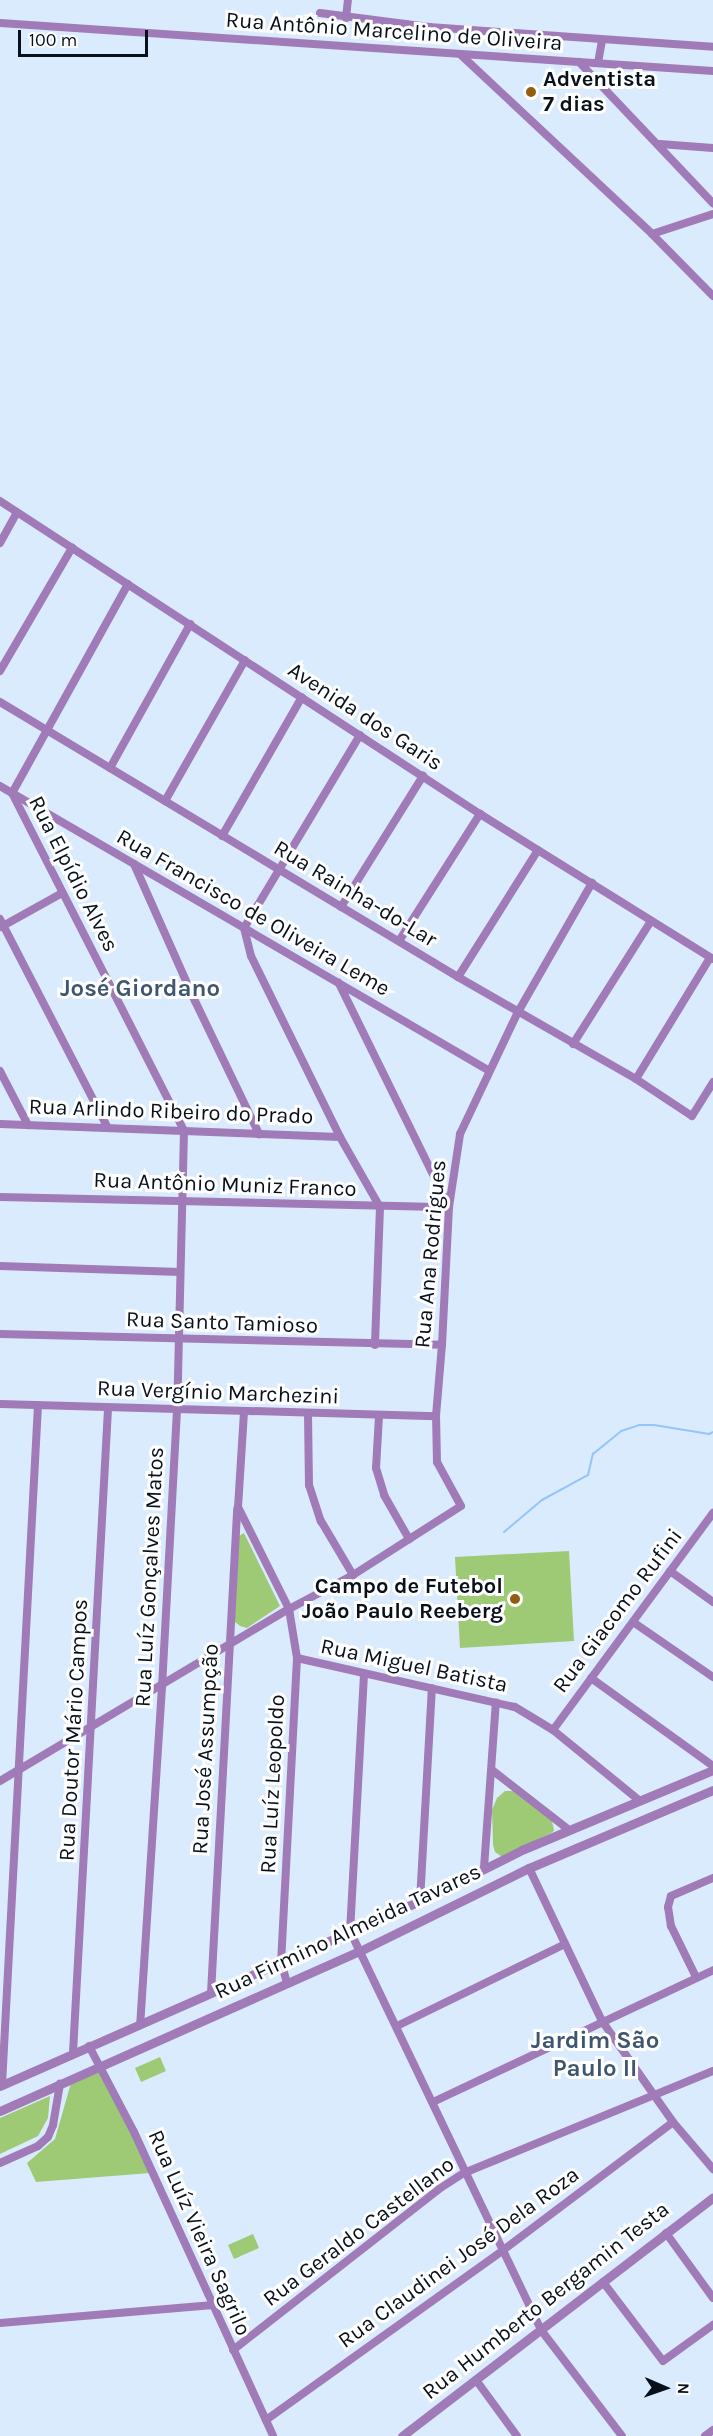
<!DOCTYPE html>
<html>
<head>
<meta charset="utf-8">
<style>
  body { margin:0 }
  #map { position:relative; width:713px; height:2436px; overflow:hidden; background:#daebfd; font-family:Karla,sans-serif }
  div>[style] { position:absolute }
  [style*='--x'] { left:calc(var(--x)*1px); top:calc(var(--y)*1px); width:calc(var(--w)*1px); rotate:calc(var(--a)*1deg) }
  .green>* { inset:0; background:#9eca76 }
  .stream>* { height:2px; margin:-1px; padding:0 1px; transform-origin:1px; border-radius:1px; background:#93c5fb }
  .minor>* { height:8px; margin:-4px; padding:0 4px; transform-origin:4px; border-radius:4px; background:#a07bb8 }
  .tertiary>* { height:9px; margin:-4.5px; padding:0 4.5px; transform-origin:4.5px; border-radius:4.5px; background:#a07bb8 }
  .dots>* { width:16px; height:16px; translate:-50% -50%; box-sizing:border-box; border:3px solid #fff; border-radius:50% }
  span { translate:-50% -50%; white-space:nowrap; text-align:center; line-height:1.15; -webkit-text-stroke:6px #fff; paint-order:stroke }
  .street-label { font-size:22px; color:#07101b }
  .poi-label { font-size:22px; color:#07101b; font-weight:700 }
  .left { translate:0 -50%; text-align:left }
  .right { translate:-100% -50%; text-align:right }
  .neighbourhood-label { font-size:24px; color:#3f5670; font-weight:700 }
  .north { position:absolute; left:635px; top:2358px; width:60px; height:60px; -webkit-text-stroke:4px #fff; paint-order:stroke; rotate:92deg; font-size:16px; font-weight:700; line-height:24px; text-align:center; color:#07101b }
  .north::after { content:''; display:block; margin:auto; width:21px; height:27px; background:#07101b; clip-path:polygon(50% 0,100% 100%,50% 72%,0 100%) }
  .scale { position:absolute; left:18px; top:30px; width:130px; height:27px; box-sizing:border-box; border:3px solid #07101b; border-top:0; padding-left:8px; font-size:18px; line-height:21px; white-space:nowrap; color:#07101b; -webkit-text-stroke:4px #fff; paint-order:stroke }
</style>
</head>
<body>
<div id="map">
  <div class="green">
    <div style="clip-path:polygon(244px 1533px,280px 1606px,247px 1628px,240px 1626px,234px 1621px,239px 1536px)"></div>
    <div style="clip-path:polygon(569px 1551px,574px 1641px,460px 1648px,455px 1557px)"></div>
    <div style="clip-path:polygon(505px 1791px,513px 1791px,552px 1821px,554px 1830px,553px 1832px,502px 1857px,495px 1852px,493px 1845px,492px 1810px,497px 1798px)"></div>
    <div style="clip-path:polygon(160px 2057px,166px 2071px,141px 2082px,135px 2068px)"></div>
    <div style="clip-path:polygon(100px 2072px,107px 2077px,150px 2173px,36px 2182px,27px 2163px,55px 2139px,71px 2083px)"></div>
    <div style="clip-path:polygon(50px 2096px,48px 2118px,38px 2136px,0 2154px,0 2118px)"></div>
    <div style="clip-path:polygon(253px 2234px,259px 2248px,234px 2259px,228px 2245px)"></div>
  </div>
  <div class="stream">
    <div style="--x:504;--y:1532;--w:50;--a:-40.1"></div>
    <div style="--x:542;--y:1500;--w:52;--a:-28.5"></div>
    <div style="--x:588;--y:1475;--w:22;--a:-77"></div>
    <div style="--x:593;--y:1454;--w:36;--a:-39"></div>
    <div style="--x:621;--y:1431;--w:19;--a:-18"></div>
    <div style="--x:639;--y:1425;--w:15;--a:0"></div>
    <div style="--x:654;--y:1425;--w:56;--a:9.3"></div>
    <div style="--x:709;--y:1434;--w:4;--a:-27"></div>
  </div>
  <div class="minor">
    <div style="--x:320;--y:13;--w:110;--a:7.3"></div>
    <div style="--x:429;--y:27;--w:285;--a:4"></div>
    <div style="--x:346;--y:18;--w:18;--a:-84"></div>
    <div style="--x:0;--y:23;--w:715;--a:3.85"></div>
    <div style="--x:461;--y:55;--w:262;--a:43.1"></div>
    <div style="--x:652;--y:234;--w:87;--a:45.5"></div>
    <div style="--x:579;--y:62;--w:195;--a:46.5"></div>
    <div style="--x:598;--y:63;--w:22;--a:-80"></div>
    <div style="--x:660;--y:144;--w:53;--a:4.3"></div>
    <div style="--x:652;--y:234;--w:64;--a:-18.2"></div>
    <div style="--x:0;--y:501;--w:573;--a:33.11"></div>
    <div style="--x:480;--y:814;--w:274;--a:31.9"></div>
    <div style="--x:0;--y:543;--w:35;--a:-61"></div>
    <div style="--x:128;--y:584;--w:239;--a:119"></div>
    <div style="--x:12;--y:793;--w:379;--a:63"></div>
    <div style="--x:184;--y:1131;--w:279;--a:91.4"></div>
    <div style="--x:177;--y:1410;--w:277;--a:93.1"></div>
    <div style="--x:162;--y:1687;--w:338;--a:93.7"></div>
    <div style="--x:0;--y:671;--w:143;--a:-59.7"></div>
    <div style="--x:0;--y:702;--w:534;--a:30.98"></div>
    <div style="--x:458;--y:977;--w:205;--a:29.8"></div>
    <div style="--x:636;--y:1079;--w:67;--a:33.5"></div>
    <div style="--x:692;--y:1116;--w:40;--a:-58"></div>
    <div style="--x:360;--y:735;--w:225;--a:121"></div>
    <div style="--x:244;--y:928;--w:29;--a:76"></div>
    <div style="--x:251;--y:956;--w:202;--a:63.8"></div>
    <div style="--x:340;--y:1137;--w:81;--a:60.3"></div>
    <div style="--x:380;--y:1207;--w:138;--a:92.1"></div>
    <div style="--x:110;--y:768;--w:165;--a:-60.9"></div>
    <div style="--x:0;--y:786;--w:565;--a:30.2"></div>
    <div style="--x:165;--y:801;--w:162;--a:-60.4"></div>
    <div style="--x:222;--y:836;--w:160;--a:-60.1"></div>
    <div style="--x:134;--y:864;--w:150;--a:66"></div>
    <div style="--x:195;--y:1001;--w:148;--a:64.3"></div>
    <div style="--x:341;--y:907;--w:155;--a:-58"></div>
    <div style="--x:0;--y:919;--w:235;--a:62.7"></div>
    <div style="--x:1;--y:927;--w:70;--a:-29.1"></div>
    <div style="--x:399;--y:941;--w:151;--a:-57.5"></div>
    <div style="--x:458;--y:977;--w:150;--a:-57.8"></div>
    <div style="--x:573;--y:1044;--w:146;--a:-57.6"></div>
    <div style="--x:0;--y:1071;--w:61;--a:62.6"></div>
    <div style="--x:636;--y:1079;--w:142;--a:-58.6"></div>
    <div style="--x:0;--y:1124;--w:340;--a:2.2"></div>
    <div style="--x:0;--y:1197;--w:449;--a:1.3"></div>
    <div style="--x:449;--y:1207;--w:250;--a:-116.2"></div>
    <div style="--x:0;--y:1266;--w:180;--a:1.9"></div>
    <div style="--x:0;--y:1334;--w:442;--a:1.4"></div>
    <div style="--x:0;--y:1404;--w:436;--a:1.6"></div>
    <div style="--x:244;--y:1412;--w:95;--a:93.6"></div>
    <div style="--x:238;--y:1507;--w:114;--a:63.4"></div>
    <div style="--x:289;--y:1609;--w:50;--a:80.7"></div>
    <div style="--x:297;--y:1658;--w:304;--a:93"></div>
    <div style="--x:281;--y:1962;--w:22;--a:74"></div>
    <div style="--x:308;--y:1414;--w:71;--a:89.2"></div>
    <div style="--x:309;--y:1485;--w:38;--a:72"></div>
    <div style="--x:321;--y:1521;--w:63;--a:59.3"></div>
    <div style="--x:379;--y:1416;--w:52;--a:93.3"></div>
    <div style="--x:376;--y:1468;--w:28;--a:73"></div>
    <div style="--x:384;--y:1495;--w:51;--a:60.4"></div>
    <div style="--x:670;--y:1571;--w:53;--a:35.8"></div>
    <div style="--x:633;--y:1622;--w:97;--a:34.5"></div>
    <div style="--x:297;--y:1658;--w:223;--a:12.7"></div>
    <div style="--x:515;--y:1707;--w:44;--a:31.2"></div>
    <div style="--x:553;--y:1730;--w:112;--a:39.2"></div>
    <div style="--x:364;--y:1674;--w:257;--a:93.1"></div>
    <div style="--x:350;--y:1931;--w:442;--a:64.4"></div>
    <div style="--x:541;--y:2330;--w:133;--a:52.6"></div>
    <div style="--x:591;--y:1678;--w:150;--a:35.8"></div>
    <div style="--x:553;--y:1730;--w:270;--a:-53.6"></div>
    <div style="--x:492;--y:1770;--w:98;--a:37.9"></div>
    <div style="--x:0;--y:1781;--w:336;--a:-30.8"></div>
    <div style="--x:289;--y:1609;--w:72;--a:-28"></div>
    <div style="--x:353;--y:1575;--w:128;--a:-32.6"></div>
    <div style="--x:461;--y:1506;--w:50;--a:-118.6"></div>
    <div style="--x:437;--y:1462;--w:46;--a:-91.2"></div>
    <div style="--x:436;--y:1416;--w:71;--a:-85.2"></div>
    <div style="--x:442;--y:1345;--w:138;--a:-87.1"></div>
    <div style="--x:449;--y:1207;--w:74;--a:-81.4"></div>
    <div style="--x:460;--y:1134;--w:135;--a:-64.6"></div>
    <div style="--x:518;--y:1012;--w:149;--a:-60.2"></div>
    <div style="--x:484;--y:1868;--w:166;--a:-85.9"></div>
    <div style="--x:529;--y:1868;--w:170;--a:64.5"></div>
    <div style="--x:602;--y:2021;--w:123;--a:54.9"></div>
    <div style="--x:673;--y:2122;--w:62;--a:49.6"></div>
    <div style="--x:420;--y:1901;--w:213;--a:-86.8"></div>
    <div style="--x:696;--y:1977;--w:57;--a:-116.1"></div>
    <div style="--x:671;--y:1926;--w:19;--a:-99"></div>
    <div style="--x:668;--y:1907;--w:11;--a:-75"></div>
    <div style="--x:671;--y:1896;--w:46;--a:-23.2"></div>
    <div style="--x:211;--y:1993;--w:485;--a:-86.9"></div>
    <div style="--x:397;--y:2026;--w:187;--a:-26"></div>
    <div style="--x:89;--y:2046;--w:97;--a:62.4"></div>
    <div style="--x:134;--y:2132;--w:334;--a:65.4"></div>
    <div style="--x:73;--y:2053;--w:646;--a:-86.89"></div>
    <div style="--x:2;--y:2085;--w:681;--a:-86.97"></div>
    <div style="--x:433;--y:2102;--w:310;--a:-25.2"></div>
    <div style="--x:0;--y:2163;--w:42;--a:-24.1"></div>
    <div style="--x:38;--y:2146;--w:13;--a:-42"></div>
    <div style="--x:48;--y:2137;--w:13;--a:-67"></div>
    <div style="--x:53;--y:2125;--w:42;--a:-80.3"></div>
    <div style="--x:666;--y:2233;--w:80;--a:54.1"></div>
    <div style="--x:603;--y:2282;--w:99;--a:52.8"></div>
    <div style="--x:663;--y:2361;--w:62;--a:-35.8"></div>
    <div style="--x:0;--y:2323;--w:214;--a:-4.8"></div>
    <div style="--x:233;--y:2350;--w:261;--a:-38"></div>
    <div style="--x:439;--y:2189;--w:30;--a:-33"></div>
    <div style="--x:464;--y:2173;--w:269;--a:-22.3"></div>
    <div style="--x:476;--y:2380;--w:69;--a:53.8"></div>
    <div style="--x:266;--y:2420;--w:290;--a:-35.6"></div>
    <div style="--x:502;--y:2251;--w:214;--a:-37"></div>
    <div style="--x:705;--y:2436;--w:10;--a:-37"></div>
  </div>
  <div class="tertiary">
    <div style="--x:0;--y:2086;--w:459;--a:-23.8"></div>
    <div style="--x:420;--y:1901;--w:116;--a:-26.6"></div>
    <div style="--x:524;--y:1849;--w:205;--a:-22.7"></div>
    <div style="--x:0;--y:2111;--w:396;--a:-24"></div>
    <div style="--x:362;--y:1950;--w:186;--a:-26.2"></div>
    <div style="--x:529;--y:1868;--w:200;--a:-23"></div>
    <div style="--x:402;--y:2436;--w:392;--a:-37.5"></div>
  </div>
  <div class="dots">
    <div style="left:531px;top:92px;background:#925f10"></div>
    <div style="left:515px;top:1599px;background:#925f10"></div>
  </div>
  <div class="street-label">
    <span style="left:394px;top:32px;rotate:4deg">Rua Antônio Marcelino de Oliveira</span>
    <span style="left:365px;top:717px;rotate:33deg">Avenida dos Garis</span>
    <span style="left:73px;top:874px;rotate:63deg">Rua Elpídio Alves</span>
    <span style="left:355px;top:894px;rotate:31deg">Rua Rainha-do-Lar</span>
    <span style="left:253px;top:913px;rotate:30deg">Rua Francisco de Oliveira Leme</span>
    <span style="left:171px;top:1112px;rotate:2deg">Rua Arlindo Ribeiro do Prado</span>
    <span style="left:225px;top:1185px;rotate:2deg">Rua Antônio Muniz Franco</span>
    <span style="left:431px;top:1254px;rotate:-85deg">Rua Ana Rodrigues</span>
    <span style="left:222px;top:1323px;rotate:2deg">Rua Santo Tamioso</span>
    <span style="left:218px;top:1393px;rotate:2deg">Rua Vergínio Marchezini</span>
    <span style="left:150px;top:1577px;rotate:-87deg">Rua Luíz Gonçalves Matos</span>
    <span style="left:618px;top:1611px;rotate:-53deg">Rua Giacomo Rufini</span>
    <span style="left:414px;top:1666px;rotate:12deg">Rua Miguel Batista</span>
    <span style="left:74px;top:1730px;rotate:-87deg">Rua Doutor Mário Campos</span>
    <span style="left:206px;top:1749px;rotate:-87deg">Rua José Assumpção</span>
    <span style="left:273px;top:1784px;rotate:-87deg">Rua Luíz Leopoldo</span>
    <span style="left:348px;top:1932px;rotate:-25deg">Rua Firmino Almeida Tavares</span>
    <span style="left:359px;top:2232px;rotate:-37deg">Rua Geraldo Castellano</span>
    <span style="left:199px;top:2233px;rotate:66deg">Rua Luíz Vieira Sagrilo</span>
    <span style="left:459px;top:2258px;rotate:-36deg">Rua Claudinei José Dela Roza</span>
    <span style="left:546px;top:2301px;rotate:-38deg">Rua Humberto Bergamin Testa</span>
  </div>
  <div class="poi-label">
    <span class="left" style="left:543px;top:92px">Adventista<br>7 dias</span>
    <span class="right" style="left:503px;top:1599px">Campo de Futebol<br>João Paulo Reeberg</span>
  </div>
  <div class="neighbourhood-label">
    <span style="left:140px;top:989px">José Giordano</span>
    <span style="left:595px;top:2055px">Jardim São<br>Paulo II</span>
  </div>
  <div class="north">N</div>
  <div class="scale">100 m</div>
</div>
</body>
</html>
